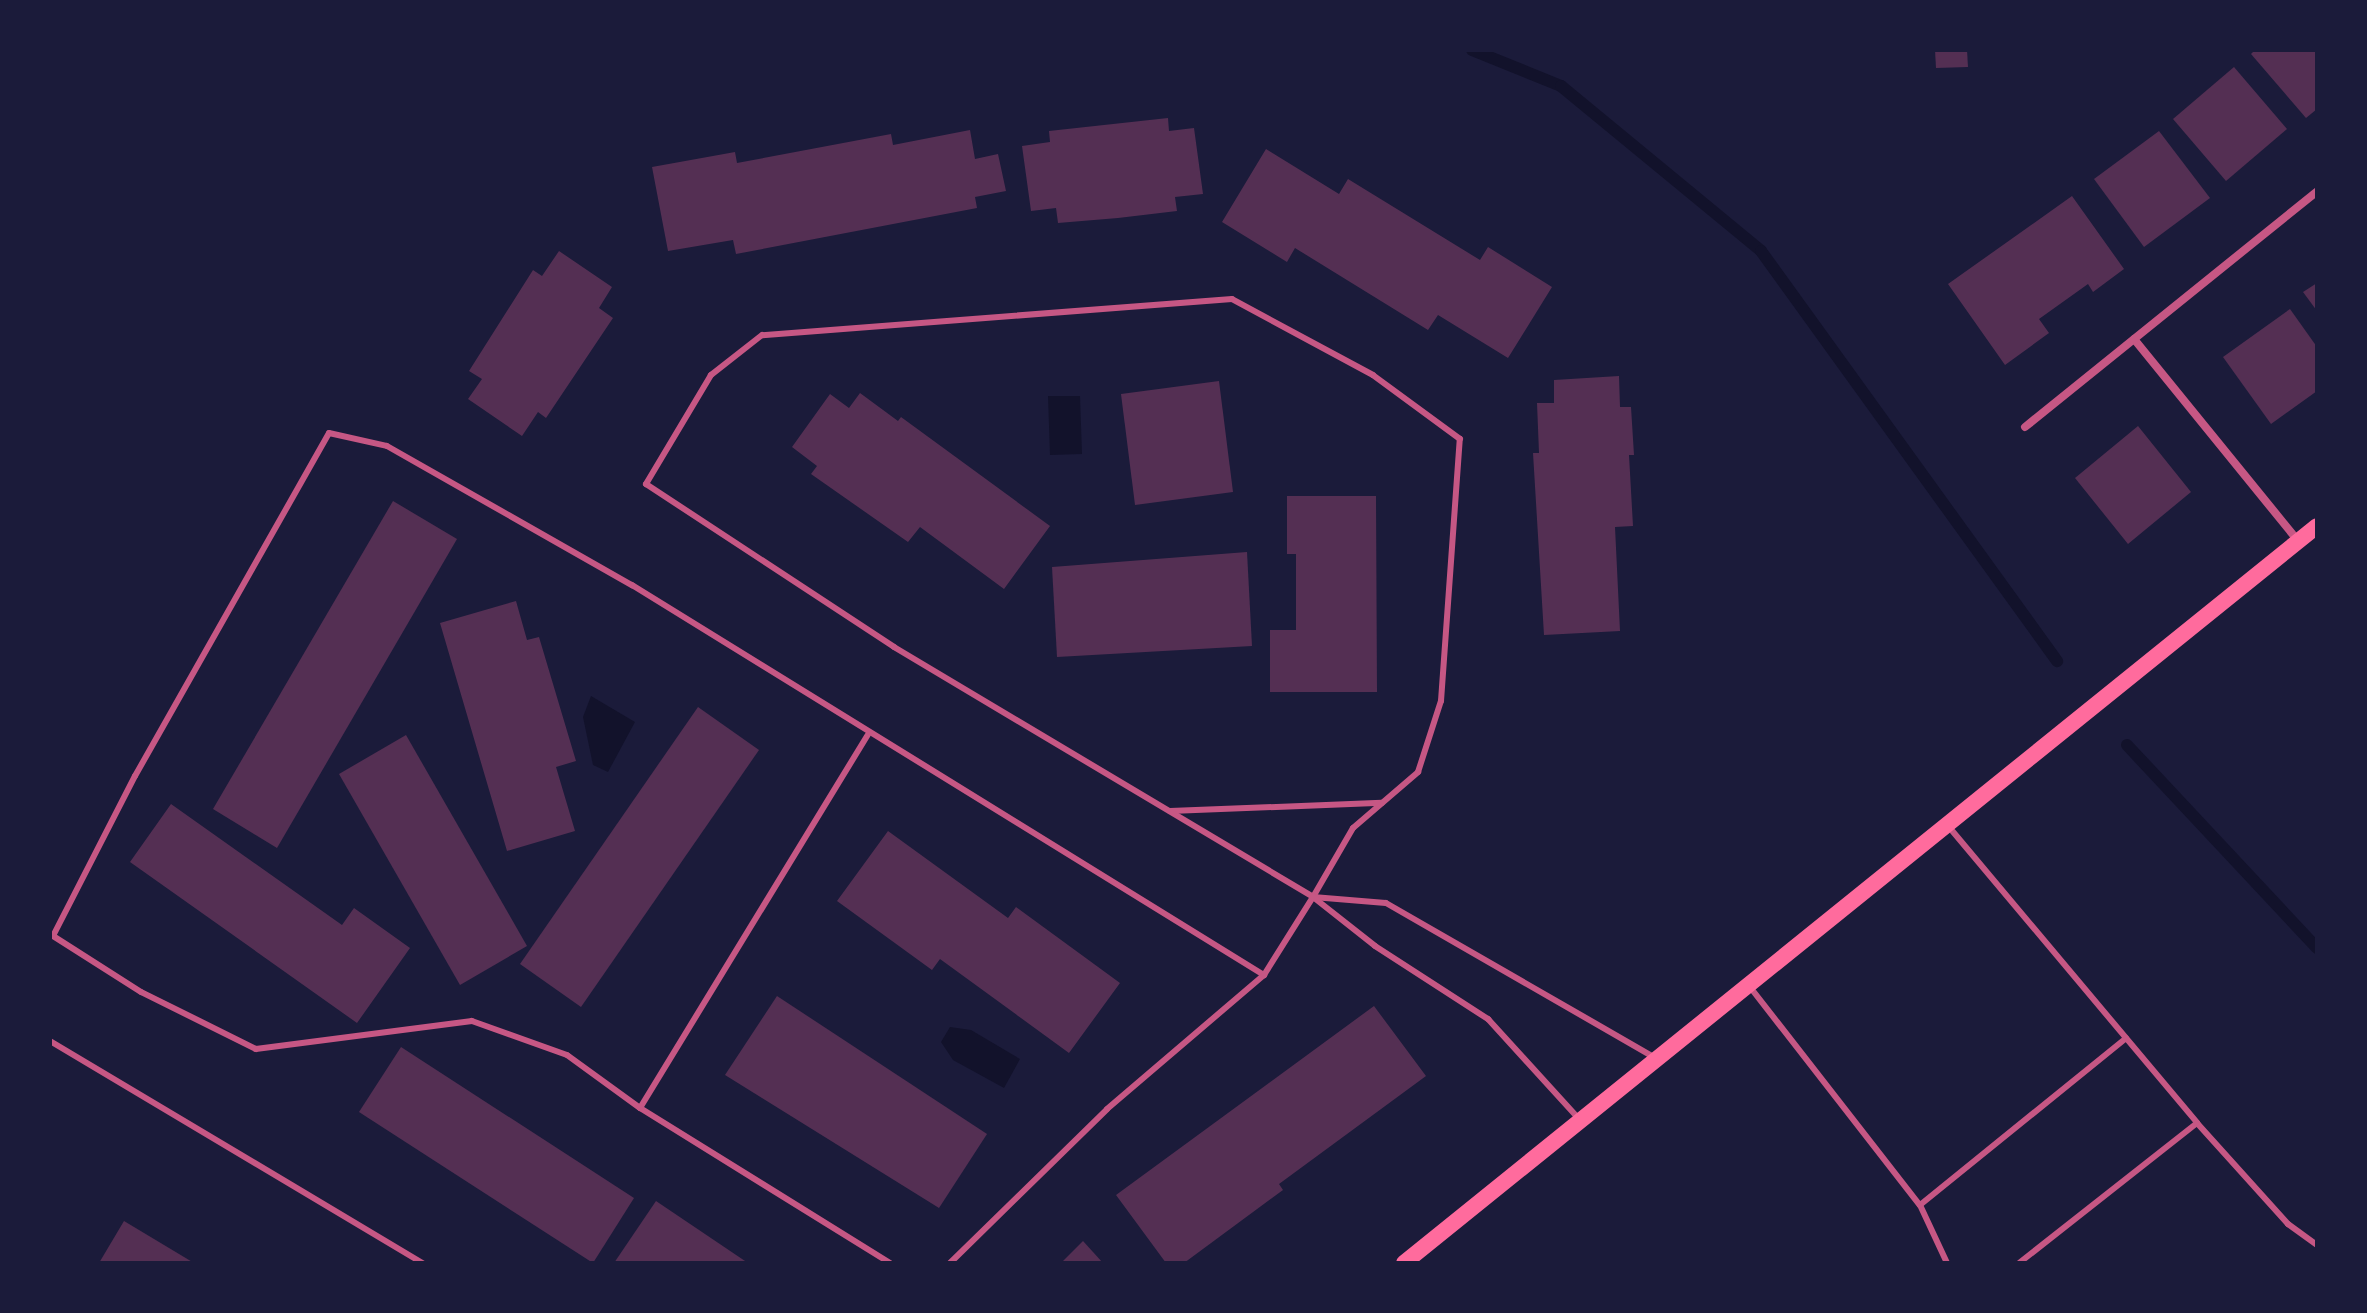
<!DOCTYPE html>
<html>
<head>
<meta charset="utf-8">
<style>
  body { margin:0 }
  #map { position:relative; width:2367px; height:1313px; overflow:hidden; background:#1b1b3a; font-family:"Roboto Condensed",sans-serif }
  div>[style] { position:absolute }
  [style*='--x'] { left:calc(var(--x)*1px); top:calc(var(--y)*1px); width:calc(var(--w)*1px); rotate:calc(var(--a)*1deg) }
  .water>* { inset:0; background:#12122b }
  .stream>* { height:12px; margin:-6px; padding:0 6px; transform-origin:6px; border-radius:6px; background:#12122b }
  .building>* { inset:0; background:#542f53 }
  .service>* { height:6px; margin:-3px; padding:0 3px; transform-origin:3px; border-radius:3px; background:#c65784 }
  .minor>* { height:8px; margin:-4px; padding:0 4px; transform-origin:4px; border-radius:4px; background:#c65784 }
  .secondary>* { height:16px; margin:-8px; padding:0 8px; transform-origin:8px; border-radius:8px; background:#ff6b9d }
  span { translate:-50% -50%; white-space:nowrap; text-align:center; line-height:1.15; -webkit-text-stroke:8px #1b1b3a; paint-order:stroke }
  .frame { position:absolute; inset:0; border:52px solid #1b1b3a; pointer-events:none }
</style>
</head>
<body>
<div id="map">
  <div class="water">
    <div style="clip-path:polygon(1048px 396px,1080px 396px,1082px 454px,1050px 455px)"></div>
    <div style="clip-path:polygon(591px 696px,635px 722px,608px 772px,593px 765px,583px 717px)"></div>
    <div style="clip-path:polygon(950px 1027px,971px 1030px,1020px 1059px,1004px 1088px,953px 1060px,941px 1042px)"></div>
  </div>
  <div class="stream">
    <div style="--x:1472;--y:50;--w:96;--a:22"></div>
    <div style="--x:1561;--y:86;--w:259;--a:39.5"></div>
    <div style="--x:1761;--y:251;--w:506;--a:54.17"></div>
    <div style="--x:2127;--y:745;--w:278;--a:46.9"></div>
  </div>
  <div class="building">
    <div style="clip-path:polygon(1935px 50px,1967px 50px,1968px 67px,1936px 68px)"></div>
    <div style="clip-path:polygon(2255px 50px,2317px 50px,2317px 109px,2306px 118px,2251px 54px)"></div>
    <div style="clip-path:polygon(2234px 67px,2287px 129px,2226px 181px,2173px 119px)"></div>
    <div style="clip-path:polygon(1168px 118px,1169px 131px,1194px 128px,1203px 194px,1175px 197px,1177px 211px,1118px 218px,1058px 223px,1056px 208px,1031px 211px,1022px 146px,1050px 142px,1049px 131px)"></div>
    <div style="clip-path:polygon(970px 130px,975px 159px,998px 154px,1006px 191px,975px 197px,977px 208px,736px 254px,733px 240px,668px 251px,652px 167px,735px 152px,737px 163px,891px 134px,893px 145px)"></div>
    <div style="clip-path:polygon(2159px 131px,2210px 198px,2144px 247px,2094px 179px)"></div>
    <div style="clip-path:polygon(1266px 149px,1339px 194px,1348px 179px,1480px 260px,1488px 247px,1552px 287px,1508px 358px,1438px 315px,1428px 330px,1295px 248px,1287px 262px,1222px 222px)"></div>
    <div style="clip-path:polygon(2072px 196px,2124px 269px,2093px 292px,2088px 284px,2039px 319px,2049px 333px,2005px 365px,1948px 284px)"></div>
    <div style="clip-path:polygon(559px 251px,612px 287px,599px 308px,613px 318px,546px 418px,538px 412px,522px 436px,468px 399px,482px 379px,469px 371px,533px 270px,542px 276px)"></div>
    <div style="clip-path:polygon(2317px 283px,2317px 311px,2303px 292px)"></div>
    <div style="clip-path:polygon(2290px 309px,2317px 347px,2317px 391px,2271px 424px,2223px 357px)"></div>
    <div style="clip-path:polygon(1619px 376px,1620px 407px,1631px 407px,1634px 455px,1629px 455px,1633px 526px,1615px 527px,1620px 631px,1544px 635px,1533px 453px,1539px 453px,1537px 403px,1554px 403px,1554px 380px)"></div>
    <div style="clip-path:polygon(1219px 381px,1233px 492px,1135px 505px,1121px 394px)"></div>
    <div style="clip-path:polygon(860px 393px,898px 421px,901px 417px,1050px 526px,1004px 589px,920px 527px,908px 542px,811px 474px,817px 466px,792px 447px,830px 394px,849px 408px)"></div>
    <div style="clip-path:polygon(2138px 426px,2191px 492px,2128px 544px,2075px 478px)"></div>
    <div style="clip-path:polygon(1287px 496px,1376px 496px,1377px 692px,1270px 692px,1270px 630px,1296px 630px,1296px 554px,1287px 554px)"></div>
    <div style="clip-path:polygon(393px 501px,457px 539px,277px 848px,213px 809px)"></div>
    <div style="clip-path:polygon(1247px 552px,1252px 646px,1057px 657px,1052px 567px)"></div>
    <div style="clip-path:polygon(516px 601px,527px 640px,539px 637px,576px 761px,556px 767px,575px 831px,507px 851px,440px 623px)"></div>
    <div style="clip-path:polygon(698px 707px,759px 750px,581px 1007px,520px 964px)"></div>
    <div style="clip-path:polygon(406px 735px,527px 946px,460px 985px,339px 774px)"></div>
    <div style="clip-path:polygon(171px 804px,342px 925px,354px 908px,410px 948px,357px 1023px,130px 862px)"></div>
    <div style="clip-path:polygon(888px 831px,1008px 918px,1016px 907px,1120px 983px,1069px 1053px,940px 959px,932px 970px,837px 901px)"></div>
    <div style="clip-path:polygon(777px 996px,987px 1134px,939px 1208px,725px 1075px)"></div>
    <div style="clip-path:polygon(1374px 1006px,1426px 1076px,1279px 1184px,1283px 1190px,1184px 1263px,1166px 1263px,1116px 1195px)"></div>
    <div style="clip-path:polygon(401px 1047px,634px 1198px,593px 1263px,359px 1112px)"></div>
    <div style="clip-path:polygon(656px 1201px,748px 1263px,614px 1263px)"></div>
    <div style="clip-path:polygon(124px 1221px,194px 1263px,99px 1263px)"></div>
    <div style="clip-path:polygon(1083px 1241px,1103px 1263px,1061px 1263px)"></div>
  </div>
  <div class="service">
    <div style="--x:1170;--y:811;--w:212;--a:-2.2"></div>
    <div style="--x:1949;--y:827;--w:386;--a:50"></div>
    <div style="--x:2197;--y:1123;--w:226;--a:141.8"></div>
    <div style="--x:1313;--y:897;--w:73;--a:4.7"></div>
    <div style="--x:1386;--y:903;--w:311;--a:29.9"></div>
    <div style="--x:1750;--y:987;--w:276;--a:52.1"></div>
    <div style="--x:1920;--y:1205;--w:64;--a:65"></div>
    <div style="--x:50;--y:1041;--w:434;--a:30.8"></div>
    <div style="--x:640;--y:1108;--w:437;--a:-58.6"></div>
    <div style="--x:2197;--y:1123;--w:136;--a:48"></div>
    <div style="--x:2288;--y:1224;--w:36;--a:36"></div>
    <div style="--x:1920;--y:1205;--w:265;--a:-39"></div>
    <div style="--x:890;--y:1263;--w:294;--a:-148.2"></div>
    <div style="--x:640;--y:1108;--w:90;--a:-144"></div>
    <div style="--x:567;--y:1055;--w:101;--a:-160.3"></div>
    <div style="--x:472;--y:1021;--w:218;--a:172.6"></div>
    <div style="--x:256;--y:1049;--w:128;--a:-153.6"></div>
    <div style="--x:141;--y:992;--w:104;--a:-147.5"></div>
    <div style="--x:53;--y:936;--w:180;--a:-62.9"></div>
    <div style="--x:135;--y:776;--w:394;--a:-60.5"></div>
    <div style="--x:329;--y:433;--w:59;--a:12.6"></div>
    <div style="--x:387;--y:446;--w:282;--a:29.6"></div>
    <div style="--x:632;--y:585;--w:743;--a:31.68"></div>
    <div style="--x:950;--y:1263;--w:220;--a:-44.4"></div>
    <div style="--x:1107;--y:1109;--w:206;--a:-40.5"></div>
    <div style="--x:1264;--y:975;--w:92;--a:-57.9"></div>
    <div style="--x:1313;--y:897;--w:80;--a:-59.9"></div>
    <div style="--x:1353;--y:828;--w:86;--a:-40.7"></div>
    <div style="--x:1418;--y:772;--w:75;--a:-72.1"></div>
    <div style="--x:1441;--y:701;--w:263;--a:-85.9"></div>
    <div style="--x:1460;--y:439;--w:108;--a:-143.7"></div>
    <div style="--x:1373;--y:375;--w:160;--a:-151.7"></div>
    <div style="--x:1232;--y:299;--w:471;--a:175.6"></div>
    <div style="--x:762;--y:335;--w:65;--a:141.9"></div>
    <div style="--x:711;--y:375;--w:127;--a:120.8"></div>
    <div style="--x:646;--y:484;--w:297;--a:33.3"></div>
    <div style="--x:894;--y:647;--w:488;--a:30.8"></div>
    <div style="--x:1313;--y:897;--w:79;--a:38.3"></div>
    <div style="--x:1375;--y:946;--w:135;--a:32.9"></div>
    <div style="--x:1488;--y:1019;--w:137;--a:47.7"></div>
  </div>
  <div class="minor">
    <div style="--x:2134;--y:339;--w:260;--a:50.9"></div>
    <div style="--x:2025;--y:427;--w:375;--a:-38.9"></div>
  </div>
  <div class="secondary">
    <div style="--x:1404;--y:1263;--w:1173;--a:-38.91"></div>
  </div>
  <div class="frame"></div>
</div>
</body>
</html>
